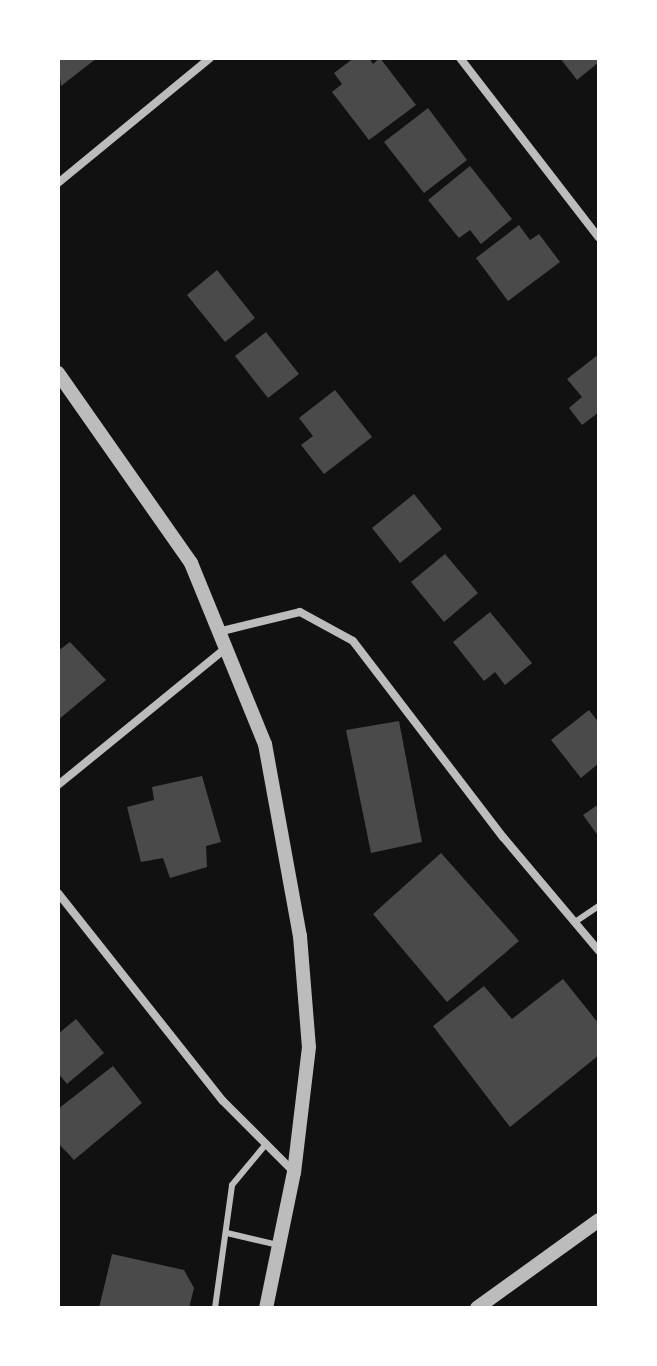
<!DOCTYPE html>
<html>
<head>
<meta charset="utf-8">
<style>
  body { margin:0 }
  #map { position:relative; width:657px; height:1366px; overflow:hidden; background:#111; font-family:"PT Sans Narrow",sans-serif }
  div>[style] { position:absolute }
  [style*='--x'] { left:calc(var(--x)*1px); top:calc(var(--y)*1px); width:calc(var(--w)*1px); rotate:calc(var(--a)*1deg) }
  .building>* { inset:0; background:#4a4a4a }
  .service>* { height:6px; margin:-3px; padding:0 3px; transform-origin:3px; border-radius:3px; background:#bcbcbc }
  .minor>* { height:8px; margin:-4px; padding:0 4px; transform-origin:4px; border-radius:4px; background:#bcbcbc }
  .tertiary>* { height:14px; margin:-7px; padding:0 7px; transform-origin:7px; border-radius:7px; background:#bcbcbc }
  span { translate:-50% -50%; white-space:nowrap; text-align:center; line-height:1.15; -webkit-text-stroke:6px #fff; paint-order:stroke }
  .frame { position:absolute; inset:0; border:60px solid #fff; pointer-events:none }
</style>
</head>
<body>
<div id="map">
  <div class="building">
    <div style="clip-path:polygon(58px 58px,97px 58px,61px 86px)"></div>
    <div style="clip-path:polygon(354px 58px,369px 58px,373px 64px,380px 58px,416px 105px,369px 140px,332px 92px,342px 84px,334px 73px)"></div>
    <div style="clip-path:polygon(560px 58px,599px 58px,599px 62px,577px 80px)"></div>
    <div style="clip-path:polygon(428px 108px,467px 160px,424px 193px,384px 142px)"></div>
    <div style="clip-path:polygon(470px 166px,512px 219px,481px 244px,470px 230px,459px 238px,428px 200px)"></div>
    <div style="clip-path:polygon(519px 225px,530px 240px,539px 234px,560px 262px,508px 301px,476px 258px)"></div>
    <div style="clip-path:polygon(217px 270px,255px 318px,225px 342px,187px 295px)"></div>
    <div style="clip-path:polygon(266px 332px,299px 374px,268px 398px,235px 356px)"></div>
    <div style="clip-path:polygon(599px 354px,599px 412px,582px 425px,569px 408px,582px 397px,567px 379px)"></div>
    <div style="clip-path:polygon(335px 390px,372px 437px,324px 474px,301px 445px,313px 436px,299px 418px)"></div>
    <div style="clip-path:polygon(414px 494px,442px 529px,400px 563px,372px 528px)"></div>
    <div style="clip-path:polygon(445px 554px,478px 593px,444px 622px,411px 582px)"></div>
    <div style="clip-path:polygon(490px 612px,532px 663px,505px 685px,495px 672px,484px 681px,453px 642px)"></div>
    <div style="clip-path:polygon(70px 642px,106px 680px,58px 720px,58px 651px)"></div>
    <div style="clip-path:polygon(589px 710px,599px 723px,599px 763px,581px 778px,551px 740px)"></div>
    <div style="clip-path:polygon(399px 721px,422px 842px,371px 853px,346px 730px)"></div>
    <div style="clip-path:polygon(202px 776px,221px 842px,206px 846px,207px 867px,170px 878px,163px 858px,141px 862px,127px 807px,154px 800px,152px 787px)"></div>
    <div style="clip-path:polygon(599px 804px,599px 837px,583px 815px)"></div>
    <div style="clip-path:polygon(441px 853px,519px 941px,447px 1002px,373px 914px)"></div>
    <div style="clip-path:polygon(563px 979px,599px 1024px,599px 1055px,510px 1127px,433px 1026px,484px 986px,512px 1019px)"></div>
    <div style="clip-path:polygon(76px 1019px,104px 1053px,67px 1084px,58px 1073px,58px 1034px)"></div>
    <div style="clip-path:polygon(113px 1066px,142px 1103px,74px 1160px,58px 1143px,58px 1109px)"></div>
    <div style="clip-path:polygon(112px 1254px,184px 1270px,194px 1288px,189px 1308px,99px 1308px)"></div>
  </div>
  <div class="service">
    <div style="--x:575;--y:922;--w:29;--a:-34"></div>
    <div style="--x:227;--y:1233;--w:52;--a:13.2"></div>
    <div style="--x:215;--y:1308;--w:124;--a:-82.1"></div>
    <div style="--x:232;--y:1185;--w:53;--a:-50.3"></div>
  </div>
  <div class="minor">
    <div style="--x:460;--y:58;--w:227;--a:52.3"></div>
    <div style="--x:58;--y:183;--w:197;--a:-39.4"></div>
    <div style="--x:218;--y:632;--w:84;--a:-13.7"></div>
    <div style="--x:300;--y:612;--w:60;--a:28.7"></div>
    <div style="--x:353;--y:641;--w:247;--a:52.6"></div>
    <div style="--x:503;--y:837;--w:149;--a:49.9"></div>
    <div style="--x:58;--y:785;--w:215;--a:-39.2"></div>
    <div style="--x:58;--y:893;--w:265;--a:51.6"></div>
    <div style="--x:223;--y:1101;--w:100;--a:45"></div>
  </div>
  <div class="tertiary">
    <div style="--x:58;--y:373;--w:232;--a:55"></div>
    <div style="--x:191;--y:563;--w:196;--a:67.8"></div>
    <div style="--x:265;--y:744;--w:195;--a:79.7"></div>
    <div style="--x:300;--y:936;--w:111;--a:85.4"></div>
    <div style="--x:309;--y:1047;--w:126;--a:96.8"></div>
    <div style="--x:294;--y:1172;--w:139;--a:101.6"></div>
    <div style="--x:477;--y:1308;--w:150;--a:-35.8"></div>
  </div>
  <div class="frame"></div>
</div>
</body>
</html>
